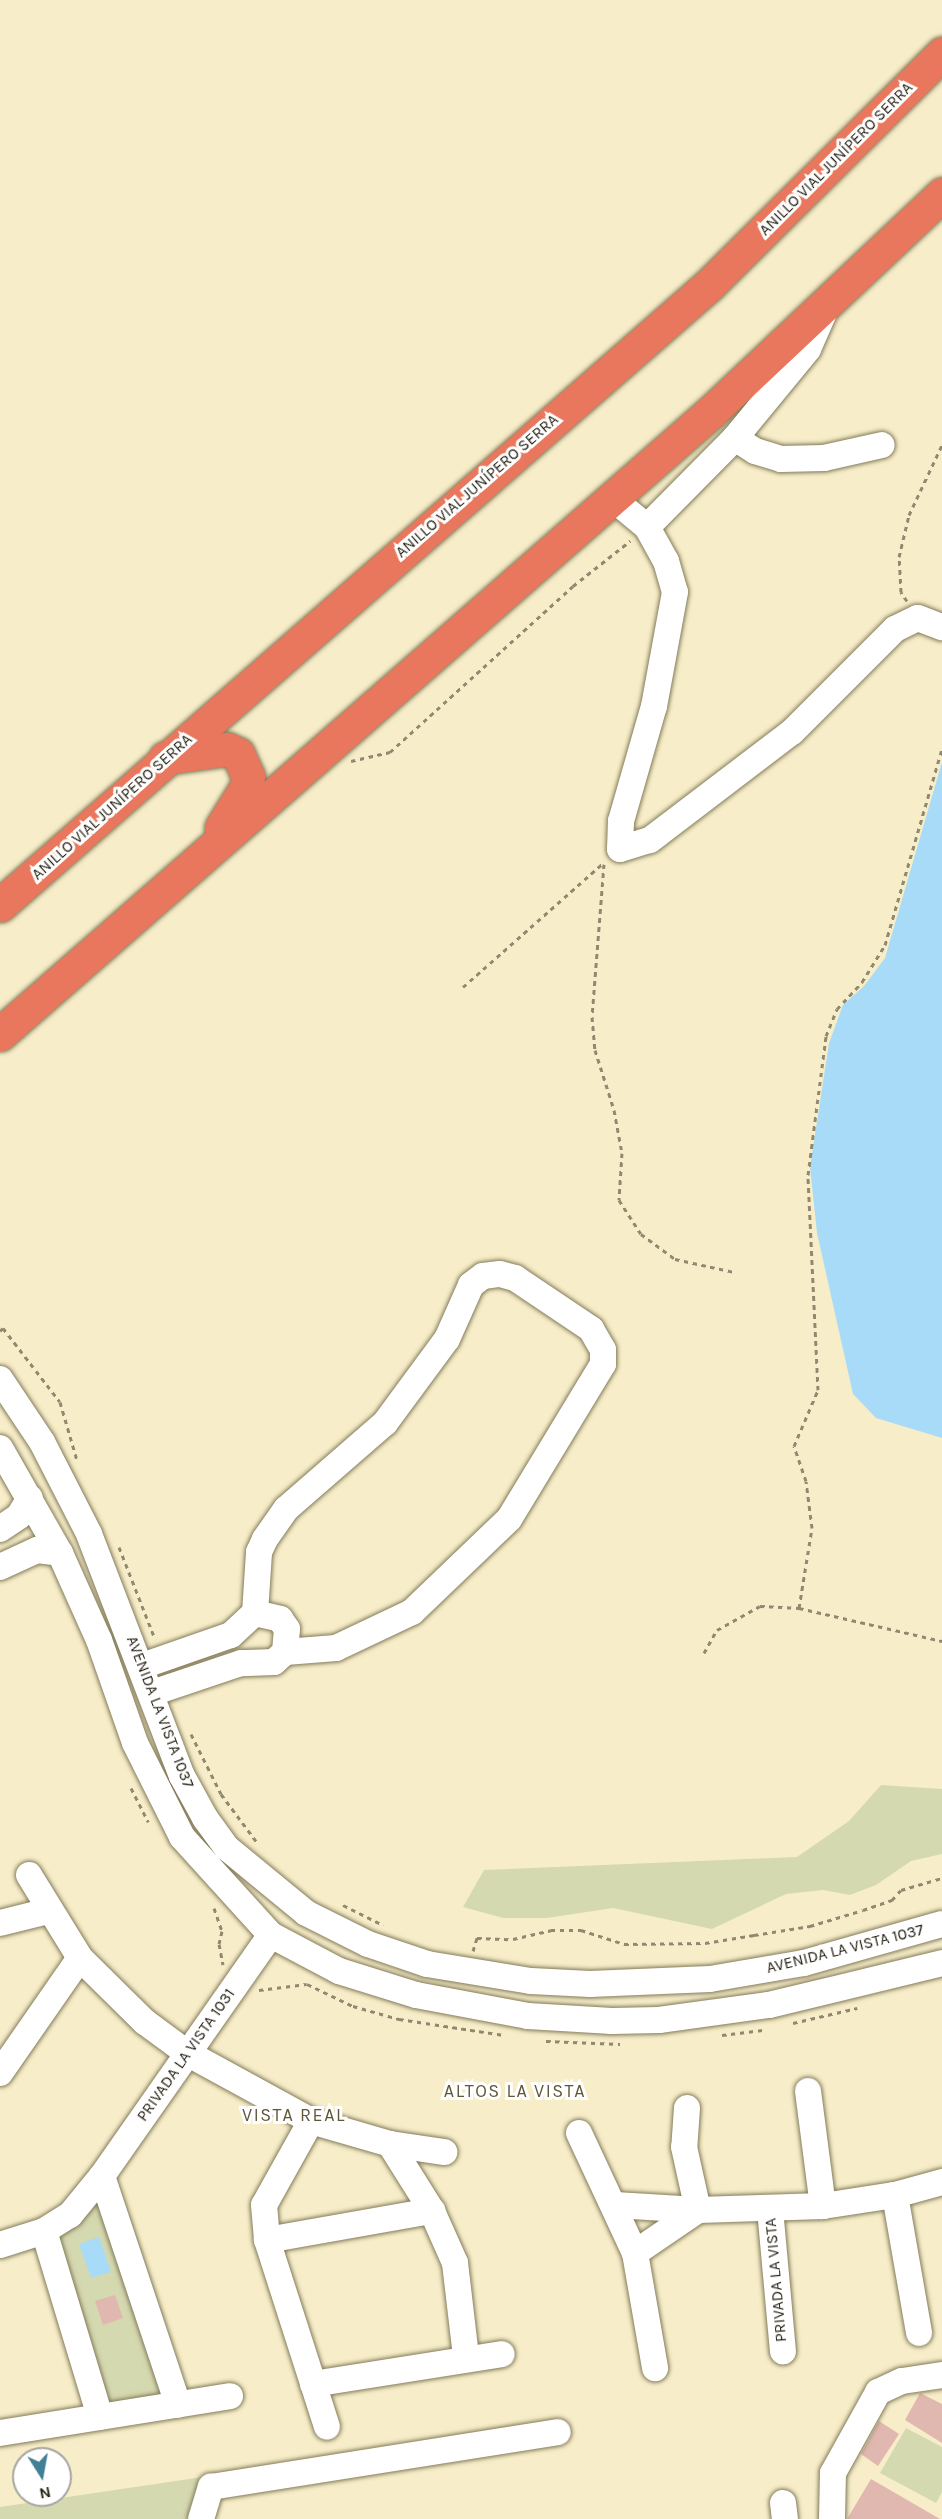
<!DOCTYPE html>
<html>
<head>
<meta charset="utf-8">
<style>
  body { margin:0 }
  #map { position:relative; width:942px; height:2519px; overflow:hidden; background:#f7eec9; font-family:Karla,sans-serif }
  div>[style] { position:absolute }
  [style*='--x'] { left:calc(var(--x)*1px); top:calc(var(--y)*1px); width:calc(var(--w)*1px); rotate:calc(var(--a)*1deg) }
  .green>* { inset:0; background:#d5d9b0 }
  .water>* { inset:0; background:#a8dbf8 }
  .building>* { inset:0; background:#e0b8af }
  .path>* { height:3px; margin-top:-1.5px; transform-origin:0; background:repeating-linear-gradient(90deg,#908970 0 4.5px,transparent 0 9px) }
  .roads { filter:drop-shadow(0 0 2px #847b5a) drop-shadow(0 0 2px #847b5a) }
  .minor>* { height:26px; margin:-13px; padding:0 13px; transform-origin:13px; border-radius:13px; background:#fff }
  .highway>* { height:33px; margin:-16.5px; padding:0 16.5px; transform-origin:16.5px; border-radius:16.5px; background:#e8775d }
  span { translate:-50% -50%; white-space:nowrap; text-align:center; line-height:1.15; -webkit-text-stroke:6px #fff; paint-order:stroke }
  .street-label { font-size:16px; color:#231f12 }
  .neighbourhood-label { font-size:18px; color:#5f5737; letter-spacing:1.5px }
  .north { position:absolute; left:12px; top:2447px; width:60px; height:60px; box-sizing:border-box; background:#fff; border:2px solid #a7a5a0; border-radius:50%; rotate:169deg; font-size:16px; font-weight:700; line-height:24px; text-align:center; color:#231f12 }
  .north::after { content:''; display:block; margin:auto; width:21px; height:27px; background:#418095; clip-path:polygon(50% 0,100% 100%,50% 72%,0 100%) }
</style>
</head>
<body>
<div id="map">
  <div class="green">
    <div style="clip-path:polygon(881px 1785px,942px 1789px,942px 1854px,911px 1861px,876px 1885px,850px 1895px,823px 1890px,786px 1894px,712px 1929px,613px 1908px,547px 1918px,503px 1918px,463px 1907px,484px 1870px,797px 1857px,849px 1821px)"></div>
    <div style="clip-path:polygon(102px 2176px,178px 2405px,100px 2417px,44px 2231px)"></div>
    <div style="clip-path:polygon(906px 2428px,942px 2447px,942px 2492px,936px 2503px,880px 2473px)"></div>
    <div style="clip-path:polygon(223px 2474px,207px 2519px,0 2519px,0 2507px)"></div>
  </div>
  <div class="water">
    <div style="clip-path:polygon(942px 762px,942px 1438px,876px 1418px,853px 1394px,817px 1233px,810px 1167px,829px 1043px,843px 1005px,864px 986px,885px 958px)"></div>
    <div style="clip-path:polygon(99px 2237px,111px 2272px,91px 2278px,79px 2244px)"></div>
  </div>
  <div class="building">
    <div style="clip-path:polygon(115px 2295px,123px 2318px,103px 2325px,95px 2301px)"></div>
    <div style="clip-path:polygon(920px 2393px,942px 2404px,942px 2443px,905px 2420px)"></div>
    <div style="clip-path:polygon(879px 2421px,899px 2434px,878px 2466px,861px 2454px)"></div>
    <div style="clip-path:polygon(871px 2479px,940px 2519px,847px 2519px)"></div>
  </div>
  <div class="path">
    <div style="--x:907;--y:601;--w:11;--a:-124"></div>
    <div style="--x:901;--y:592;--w:35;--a:-93"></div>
    <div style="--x:899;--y:557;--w:43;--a:-76.6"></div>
    <div style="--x:909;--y:515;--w:77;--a:-64.8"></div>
    <div style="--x:351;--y:761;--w:40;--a:-13"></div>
    <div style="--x:390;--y:752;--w:247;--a:-42.2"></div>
    <div style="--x:573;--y:586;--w:73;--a:-38.3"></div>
    <div style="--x:604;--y:864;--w:153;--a:94.5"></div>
    <div style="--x:592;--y:1017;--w:33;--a:85"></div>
    <div style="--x:595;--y:1050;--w:63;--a:72.4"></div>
    <div style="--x:614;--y:1110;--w:44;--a:79.5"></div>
    <div style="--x:622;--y:1153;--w:47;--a:93.7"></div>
    <div style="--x:619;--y:1200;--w:40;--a:57.1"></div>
    <div style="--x:641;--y:1234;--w:42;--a:36.3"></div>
    <div style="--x:675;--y:1259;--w:60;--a:12.4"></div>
    <div style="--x:463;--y:987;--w:187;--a:-41.5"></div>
    <div style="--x:0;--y:1331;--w:4;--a:-45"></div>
    <div style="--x:3;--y:1328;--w:93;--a:52.4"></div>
    <div style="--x:60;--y:1402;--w:60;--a:73.7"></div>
    <div style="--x:119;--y:1547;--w:99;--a:68.6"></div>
    <div style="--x:799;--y:1608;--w:147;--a:13"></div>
    <div style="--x:704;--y:1653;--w:26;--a:-61"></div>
    <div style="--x:717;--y:1630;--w:49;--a:-29.2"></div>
    <div style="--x:760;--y:1606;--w:39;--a:3"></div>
    <div style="--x:799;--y:1608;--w:81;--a:-80.8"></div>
    <div style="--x:812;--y:1528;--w:47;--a:-97.3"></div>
    <div style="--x:806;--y:1481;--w:37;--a:-109"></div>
    <div style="--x:794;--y:1446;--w:61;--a:-66.8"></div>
    <div style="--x:818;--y:1390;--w:215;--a:-92.7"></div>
    <div style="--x:808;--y:1175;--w:140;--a:-82.6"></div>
    <div style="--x:826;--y:1036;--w:29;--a:-68"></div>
    <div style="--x:837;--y:1009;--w:37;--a:-47"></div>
    <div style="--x:862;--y:982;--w:44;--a:-58.1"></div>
    <div style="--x:885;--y:945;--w:204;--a:-73.8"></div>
    <div style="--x:191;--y:1734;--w:67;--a:63.4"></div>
    <div style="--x:221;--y:1794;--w:59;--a:53.3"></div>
    <div style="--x:131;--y:1788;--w:38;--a:63"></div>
    <div style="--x:343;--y:1905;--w:45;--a:26.6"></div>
    <div style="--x:214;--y:1908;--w:24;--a:71"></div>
    <div style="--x:222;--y:1931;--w:13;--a:103"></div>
    <div style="--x:219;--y:1944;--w:21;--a:79"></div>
    <div style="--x:473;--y:1951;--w:14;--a:-73"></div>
    <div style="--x:477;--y:1938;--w:36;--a:2"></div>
    <div style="--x:513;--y:1939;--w:39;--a:-13"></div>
    <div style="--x:551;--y:1930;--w:30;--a:0"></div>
    <div style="--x:581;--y:1930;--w:45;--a:18"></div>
    <div style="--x:624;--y:1944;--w:81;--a:-0.7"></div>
    <div style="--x:705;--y:1943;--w:50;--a:-9.3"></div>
    <div style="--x:754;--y:1935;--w:57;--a:-9.1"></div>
    <div style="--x:810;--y:1926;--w:55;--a:-16.8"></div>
    <div style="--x:863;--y:1910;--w:31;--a:-19"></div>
    <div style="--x:892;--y:1900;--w:13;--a:-48"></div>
    <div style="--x:901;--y:1890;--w:43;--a:-16.3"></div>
    <div style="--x:259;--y:1990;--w:48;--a:-7.1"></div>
    <div style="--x:307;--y:1984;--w:51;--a:25.6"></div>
    <div style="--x:353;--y:2006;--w:48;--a:15.8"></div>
    <div style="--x:399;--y:2019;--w:106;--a:8.7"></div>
    <div style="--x:793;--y:2023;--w:66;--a:-13.2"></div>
    <div style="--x:722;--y:2035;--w:41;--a:-7"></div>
    <div style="--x:546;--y:2041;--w:74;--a:2.3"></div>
  </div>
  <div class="roads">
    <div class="minor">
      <div style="--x:735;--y:438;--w:24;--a:33"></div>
      <div style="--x:755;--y:451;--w:27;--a:17"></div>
      <div style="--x:781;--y:459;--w:43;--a:-1.3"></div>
      <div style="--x:824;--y:458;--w:59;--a:-12.6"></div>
      <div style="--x:612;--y:498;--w:45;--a:39.6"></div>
      <div style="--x:647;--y:527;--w:39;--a:61"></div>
      <div style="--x:666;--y:561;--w:32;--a:74"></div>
      <div style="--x:675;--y:592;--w:116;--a:100.4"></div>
      <div style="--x:654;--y:706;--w:120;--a:106"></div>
      <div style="--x:621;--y:821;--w:28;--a:92"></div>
      <div style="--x:620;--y:849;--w:31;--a:-17"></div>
      <div style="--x:650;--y:840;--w:178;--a:-37.3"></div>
      <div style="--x:792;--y:732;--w:146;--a:-45"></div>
      <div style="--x:895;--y:629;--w:25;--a:-26"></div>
      <div style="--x:918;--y:618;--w:26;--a:21"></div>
      <div style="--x:647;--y:527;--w:125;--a:-45.3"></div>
      <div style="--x:735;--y:438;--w:115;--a:-50.6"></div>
      <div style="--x:808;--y:349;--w:45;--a:-66.3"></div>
      <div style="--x:0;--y:1379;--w:76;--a:56.3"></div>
      <div style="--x:42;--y:1442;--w:103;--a:62.9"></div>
      <div style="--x:89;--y:1534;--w:259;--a:69"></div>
      <div style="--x:182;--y:1776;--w:48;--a:61.3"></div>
      <div style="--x:205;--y:1818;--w:37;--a:54"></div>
      <div style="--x:227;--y:1848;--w:102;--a:39.4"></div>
      <div style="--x:306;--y:1913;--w:69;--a:26.6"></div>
      <div style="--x:368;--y:1944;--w:62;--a:18.7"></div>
      <div style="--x:427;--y:1964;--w:105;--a:9.3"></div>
      <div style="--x:531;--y:1981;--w:59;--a:2.9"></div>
      <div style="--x:590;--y:1984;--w:120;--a:-2.4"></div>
      <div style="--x:710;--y:1979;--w:95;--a:-9.7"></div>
      <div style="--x:804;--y:1963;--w:143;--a:-15.8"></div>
      <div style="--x:0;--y:1448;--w:121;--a:60.3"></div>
      <div style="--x:60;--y:1553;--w:95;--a:65.9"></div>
      <div style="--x:99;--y:1640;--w:109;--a:70.7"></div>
      <div style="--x:135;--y:1743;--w:105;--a:63.4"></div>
      <div style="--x:182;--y:1837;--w:132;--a:47.8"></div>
      <div style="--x:271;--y:1935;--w:77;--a:27.9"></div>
      <div style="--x:339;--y:1971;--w:81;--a:17.3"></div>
      <div style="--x:416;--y:1995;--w:114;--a:10.6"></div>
      <div style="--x:528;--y:2016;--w:84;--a:3.4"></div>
      <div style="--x:612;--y:2021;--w:47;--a:-1.2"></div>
      <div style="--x:659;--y:2020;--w:111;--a:-7.8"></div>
      <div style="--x:769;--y:2005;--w:178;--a:-13.6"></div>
      <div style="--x:0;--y:1529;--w:23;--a:-34"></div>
      <div style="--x:19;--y:1516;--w:21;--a:-59"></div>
      <div style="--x:0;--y:1567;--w:41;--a:-24.7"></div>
      <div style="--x:37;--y:1550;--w:23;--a:7"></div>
      <div style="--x:255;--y:1613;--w:61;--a:-86.2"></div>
      <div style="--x:259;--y:1552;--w:14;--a:-65"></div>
      <div style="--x:265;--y:1539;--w:37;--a:-55"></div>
      <div style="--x:286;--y:1509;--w:131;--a:-41"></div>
      <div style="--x:385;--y:1423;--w:104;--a:-53.6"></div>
      <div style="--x:447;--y:1339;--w:59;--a:-66"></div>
      <div style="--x:471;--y:1285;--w:15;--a:-37"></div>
      <div style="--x:483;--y:1276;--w:17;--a:-7"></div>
      <div style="--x:500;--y:1274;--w:16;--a:15"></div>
      <div style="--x:515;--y:1278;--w:92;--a:33.9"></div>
      <div style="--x:591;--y:1329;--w:24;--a:60"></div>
      <div style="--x:603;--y:1350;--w:14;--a:90"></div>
      <div style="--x:603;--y:1364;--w:181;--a:121.2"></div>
      <div style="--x:509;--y:1519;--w:134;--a:136.2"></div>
      <div style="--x:412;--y:1612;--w:84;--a:154.7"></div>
      <div style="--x:336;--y:1648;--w:51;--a:175.5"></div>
      <div style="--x:142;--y:1666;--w:94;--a:-19.2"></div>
      <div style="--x:231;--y:1635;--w:33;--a:-43"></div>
      <div style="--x:255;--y:1613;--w:26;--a:13"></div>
      <div style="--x:280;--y:1619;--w:12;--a:55"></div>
      <div style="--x:287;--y:1629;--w:23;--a:95"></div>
      <div style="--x:285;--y:1652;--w:15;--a:138"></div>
      <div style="--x:274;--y:1662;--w:33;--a:178"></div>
      <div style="--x:241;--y:1663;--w:94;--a:161.4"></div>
      <div style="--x:29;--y:1875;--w:97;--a:58.4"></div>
      <div style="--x:80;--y:1958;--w:91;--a:44.6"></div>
      <div style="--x:145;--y:2022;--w:52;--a:36.4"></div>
      <div style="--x:187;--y:2053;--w:141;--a:28.7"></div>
      <div style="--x:311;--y:2121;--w:82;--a:16.2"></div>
      <div style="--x:390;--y:2144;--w:55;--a:8.4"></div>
      <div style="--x:0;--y:1923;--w:49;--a:-14"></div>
      <div style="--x:0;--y:2073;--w:140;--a:-55.2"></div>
      <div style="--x:808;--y:2091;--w:116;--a:82.6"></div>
      <div style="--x:687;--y:2108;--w:39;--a:94"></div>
      <div style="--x:684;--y:2147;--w:65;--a:77.5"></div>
      <div style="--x:311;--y:2121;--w:96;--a:119.2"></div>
      <div style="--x:264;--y:2205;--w:35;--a:85"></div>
      <div style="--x:267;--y:2240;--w:196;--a:72.2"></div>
      <div style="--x:579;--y:2133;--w:132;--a:65"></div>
      <div style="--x:635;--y:2253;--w:117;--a:80.1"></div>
      <div style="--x:390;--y:2144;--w:79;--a:57.9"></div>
      <div style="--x:432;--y:2211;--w:57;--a:66.1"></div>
      <div style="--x:455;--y:2263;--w:95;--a:83.3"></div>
      <div style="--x:102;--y:2176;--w:241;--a:71.6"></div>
      <div style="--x:895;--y:2195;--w:140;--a:80.1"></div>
      <div style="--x:615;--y:2205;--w:83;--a:3.4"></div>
      <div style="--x:698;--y:2210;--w:125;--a:-1.8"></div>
      <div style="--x:823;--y:2206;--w:73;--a:-8.7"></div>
      <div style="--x:895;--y:2195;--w:49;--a:-15.5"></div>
      <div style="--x:770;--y:2209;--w:143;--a:84.8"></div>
      <div style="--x:44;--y:2231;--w:194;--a:73.2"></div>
      <div style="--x:267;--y:2240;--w:168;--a:-10"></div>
      <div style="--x:0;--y:2245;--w:46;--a:-17.7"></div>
      <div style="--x:44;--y:2231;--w:31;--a:-32"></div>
      <div style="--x:70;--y:2215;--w:50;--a:-50.6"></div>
      <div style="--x:102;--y:2176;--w:294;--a:-55"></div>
      <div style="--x:635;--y:2253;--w:76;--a:-34.3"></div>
      <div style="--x:313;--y:2384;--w:191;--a:-9"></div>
      <div style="--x:0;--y:2433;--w:233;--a:-9.1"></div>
      <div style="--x:783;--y:2503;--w:16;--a:83"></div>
      <div style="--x:201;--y:2519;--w:34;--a:-73"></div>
      <div style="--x:211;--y:2487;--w:351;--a:-9"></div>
      <div style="--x:832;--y:2519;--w:46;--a:-88.8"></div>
      <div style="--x:833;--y:2473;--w:93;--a:-60.9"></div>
      <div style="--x:878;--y:2392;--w:26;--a:-25"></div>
      <div style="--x:902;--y:2381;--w:40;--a:-8.5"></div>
    </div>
    <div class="highway">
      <div style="--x:165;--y:758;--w:63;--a:-8.3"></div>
      <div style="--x:227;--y:749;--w:12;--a:24"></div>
      <div style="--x:238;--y:754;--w:24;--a:66"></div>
      <div style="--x:248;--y:776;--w:10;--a:96"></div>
      <div style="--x:247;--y:786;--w:49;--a:121.8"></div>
      <div style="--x:0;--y:905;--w:943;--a:-41.17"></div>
      <div style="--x:710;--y:284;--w:327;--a:-44.8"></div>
      <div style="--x:0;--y:1034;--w:945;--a:-41.18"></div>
      <div style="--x:711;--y:412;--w:318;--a:-43.3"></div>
    </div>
  </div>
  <div class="street-label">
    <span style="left:836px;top:159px;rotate:-45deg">ANILLO VIAL JUNÍPERO SERRA</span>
    <span style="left:477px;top:486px;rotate:-41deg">ANILLO VIAL JUNÍPERO SERRA</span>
    <span style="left:112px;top:807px;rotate:-42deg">ANILLO VIAL JUNÍPERO SERRA</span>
    <span style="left:160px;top:1712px;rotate:69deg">AVENIDA LA VISTA 1037</span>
    <span style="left:845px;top:1949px;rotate:-14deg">AVENIDA LA VISTA 1037</span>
    <span style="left:186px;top:2055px;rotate:-55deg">PRIVADA LA VISTA 1031</span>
    <span style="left:776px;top:2280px;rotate:-95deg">PRIVADA LA VISTA</span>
  </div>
  <div class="neighbourhood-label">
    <span style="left:515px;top:2091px">ALTOS LA VISTA</span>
    <span style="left:294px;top:2115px">VISTA REAL</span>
  </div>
  <div class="north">N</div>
</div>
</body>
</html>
